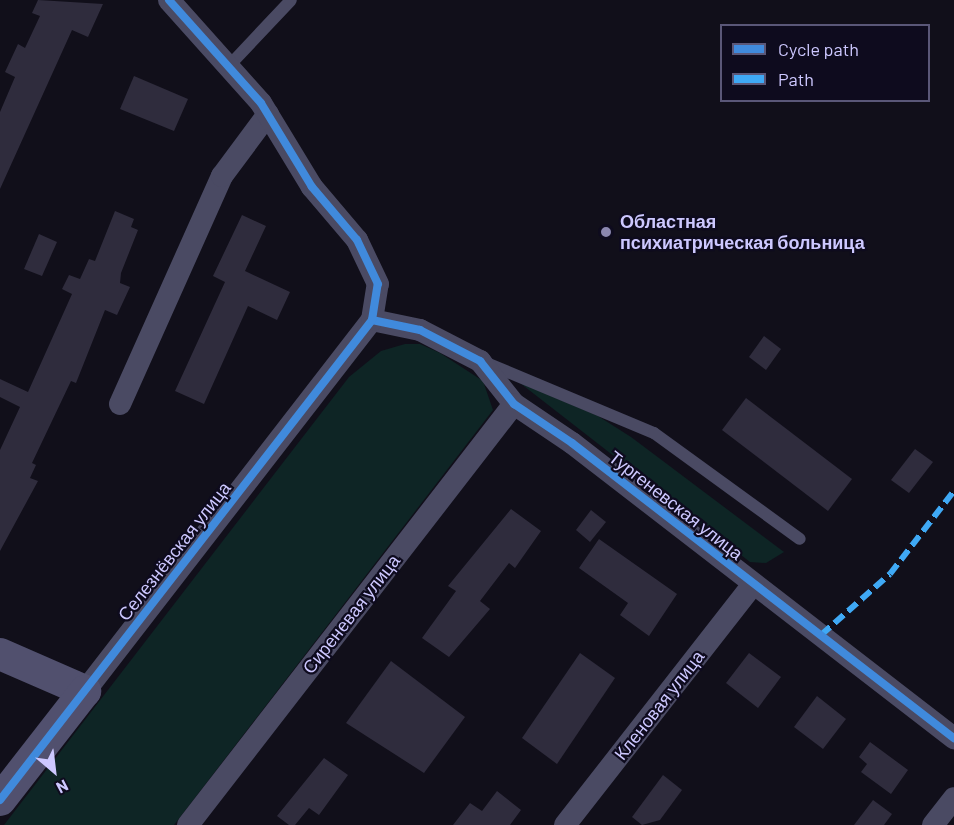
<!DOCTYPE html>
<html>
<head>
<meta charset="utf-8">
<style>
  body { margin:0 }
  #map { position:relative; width:954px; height:825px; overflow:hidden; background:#110f1a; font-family:Barlow,sans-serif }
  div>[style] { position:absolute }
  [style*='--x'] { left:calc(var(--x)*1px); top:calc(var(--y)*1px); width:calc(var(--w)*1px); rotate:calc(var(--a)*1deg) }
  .green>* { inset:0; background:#0e2525 }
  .building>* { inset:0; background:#2f2c3d }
  .lane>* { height:12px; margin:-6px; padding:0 6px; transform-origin:6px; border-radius:6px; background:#4a4a63 }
  .street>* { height:22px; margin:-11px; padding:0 11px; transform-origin:11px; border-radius:11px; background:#4a4a63 }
  .secondary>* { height:32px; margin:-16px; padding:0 16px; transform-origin:16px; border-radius:16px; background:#51506e }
  .quiet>* { height:6px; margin-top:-3px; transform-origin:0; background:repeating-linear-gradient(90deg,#3fa9f5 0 12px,transparent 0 18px) }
  .cycleway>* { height:8px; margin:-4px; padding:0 4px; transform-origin:4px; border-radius:4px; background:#408adc }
  .dots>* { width:16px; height:16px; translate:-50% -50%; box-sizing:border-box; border:3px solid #0e0b1e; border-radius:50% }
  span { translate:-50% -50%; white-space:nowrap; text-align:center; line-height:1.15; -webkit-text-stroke:4.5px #0e0b1e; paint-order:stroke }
  .poi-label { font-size:18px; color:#cdc8ff; font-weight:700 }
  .left { translate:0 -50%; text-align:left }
  .street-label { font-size:18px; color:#cdc8ff }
  .legend { position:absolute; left:720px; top:24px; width:210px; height:78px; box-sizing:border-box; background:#0e0b1e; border:2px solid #5a5778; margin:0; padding:8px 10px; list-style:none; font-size:18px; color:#cdc8ff }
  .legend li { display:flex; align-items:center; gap:12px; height:30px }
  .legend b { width:30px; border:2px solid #5a5778 }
  .north { position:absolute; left:24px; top:741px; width:60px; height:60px; -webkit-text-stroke:4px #0e0b1e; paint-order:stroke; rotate:152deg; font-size:16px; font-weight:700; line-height:24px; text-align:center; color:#cdc8ff }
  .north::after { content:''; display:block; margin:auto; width:21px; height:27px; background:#cdc8ff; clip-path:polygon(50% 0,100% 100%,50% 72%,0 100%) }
</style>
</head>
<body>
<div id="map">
  <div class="green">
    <div style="clip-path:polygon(405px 344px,420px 344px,440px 353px,483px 381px,493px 410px,174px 825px,4px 825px,349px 377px,381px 351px)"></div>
    <div style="clip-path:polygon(520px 383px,598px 416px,631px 437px,784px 552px,766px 563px,750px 562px)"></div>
  </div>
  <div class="building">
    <div style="clip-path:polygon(38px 0,103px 4px,88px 37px,72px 30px,0 189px,0 112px,15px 77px,5px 72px,18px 44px,25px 48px,40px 16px,32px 13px)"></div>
    <div style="clip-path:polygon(134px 76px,188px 99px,174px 131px,120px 109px)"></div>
    <div style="clip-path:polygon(115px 211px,134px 219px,131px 227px,138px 230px,121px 273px,120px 283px,130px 287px,117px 315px,105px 310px,76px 383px,71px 381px,32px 463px,36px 465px,30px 478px,38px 481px,0 551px,0 450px,20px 407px,0 397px,0 379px,28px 392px,72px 294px,62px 289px,69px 275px,80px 279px,89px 259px,95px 261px)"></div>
    <div style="clip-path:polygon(242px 215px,266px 226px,245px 271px,290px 292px,277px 320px,248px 306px,204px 404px,175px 391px,225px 282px,213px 276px)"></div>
    <div style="clip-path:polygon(39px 234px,57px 242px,42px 276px,24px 269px)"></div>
    <div style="clip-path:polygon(764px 336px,781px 349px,766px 370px,749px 357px)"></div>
    <div style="clip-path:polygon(746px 398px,852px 479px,828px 511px,722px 430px)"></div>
    <div style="clip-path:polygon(915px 449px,933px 462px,909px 493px,891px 480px)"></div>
    <div style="clip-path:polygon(511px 509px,541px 531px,515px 568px,509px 563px,480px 601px,490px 609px,449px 657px,422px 638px,456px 591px,448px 586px)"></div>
    <div style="clip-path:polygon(591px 510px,606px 522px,590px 542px,576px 530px)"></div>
    <div style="clip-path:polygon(599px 539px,677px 594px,649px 636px,620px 615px,628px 603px,579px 568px)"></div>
    <div style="clip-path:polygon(580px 653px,615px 678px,557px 764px,522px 738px)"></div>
    <div style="clip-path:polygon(749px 653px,781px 677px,758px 708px,726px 683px)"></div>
    <div style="clip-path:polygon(391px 661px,465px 717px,424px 773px,346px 723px)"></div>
    <div style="clip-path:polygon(817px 696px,846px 719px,823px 749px,794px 727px)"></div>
    <div style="clip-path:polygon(870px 742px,908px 770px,891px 794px,861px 772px,867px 764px,859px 757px)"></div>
    <div style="clip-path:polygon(324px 758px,348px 775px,319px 815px,309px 808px,295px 825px,289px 825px,277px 816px)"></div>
    <div style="clip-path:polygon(663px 775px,682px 790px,660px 820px,642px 825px,632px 817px)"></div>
    <div style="clip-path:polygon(497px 791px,521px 810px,510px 825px,453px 825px,470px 803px,482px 811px)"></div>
    <div style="clip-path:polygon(873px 800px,892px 814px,884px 825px,854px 825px)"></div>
  </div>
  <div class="lane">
    <div style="--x:227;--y:68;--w:93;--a:-46.7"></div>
    <div style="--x:484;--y:362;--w:184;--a:22.7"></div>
    <div style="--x:654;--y:433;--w:180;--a:36"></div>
  </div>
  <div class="street">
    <div style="--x:372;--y:320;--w:49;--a:11.8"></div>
    <div style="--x:420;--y:330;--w:68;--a:27.3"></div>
    <div style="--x:480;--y:361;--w:55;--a:51.7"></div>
    <div style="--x:514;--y:404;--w:70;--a:33.9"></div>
    <div style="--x:572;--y:443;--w:483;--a:37.7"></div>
    <div style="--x:120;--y:404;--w:250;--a:-65.9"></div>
    <div style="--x:222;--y:176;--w:77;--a:-53.4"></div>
    <div style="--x:85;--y:691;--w:469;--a:-52.3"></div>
    <div style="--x:372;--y:320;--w:36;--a:-81"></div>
    <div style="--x:378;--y:284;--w:49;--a:-115.5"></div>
    <div style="--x:357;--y:240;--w:70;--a:-130.3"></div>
    <div style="--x:312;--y:187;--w:98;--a:-121.3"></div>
    <div style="--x:261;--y:103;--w:138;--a:-131.8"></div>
    <div style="--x:188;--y:825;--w:532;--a:-52.25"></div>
    <div style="--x:565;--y:825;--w:306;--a:-52"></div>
    <div style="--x:933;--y:825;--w:34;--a:-52"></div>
  </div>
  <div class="secondary">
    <div style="--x:0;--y:654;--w:93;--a:23.5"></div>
    <div style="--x:85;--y:691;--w:138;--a:127.9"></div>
  </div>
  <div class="quiet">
    <div style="--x:821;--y:635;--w:92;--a:-41.5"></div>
    <div style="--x:890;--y:574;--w:105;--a:-52.4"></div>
  </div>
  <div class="cycleway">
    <div style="--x:372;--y:320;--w:49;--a:11.8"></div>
    <div style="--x:420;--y:330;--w:68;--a:27.3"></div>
    <div style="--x:480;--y:361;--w:55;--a:51.7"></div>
    <div style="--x:514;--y:404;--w:70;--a:33.9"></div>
    <div style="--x:572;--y:443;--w:483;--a:37.7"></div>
    <div style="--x:0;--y:800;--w:607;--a:-52.22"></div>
    <div style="--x:372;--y:320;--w:36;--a:-81"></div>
    <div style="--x:378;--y:284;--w:49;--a:-115.5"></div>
    <div style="--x:357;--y:240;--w:70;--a:-130.3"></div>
    <div style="--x:312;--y:187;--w:98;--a:-121.3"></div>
    <div style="--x:261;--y:103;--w:138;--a:-131.8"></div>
  </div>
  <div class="dots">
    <div style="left:606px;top:232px;background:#8b87af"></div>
  </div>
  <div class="poi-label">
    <span class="left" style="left:620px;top:232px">Областная<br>психиатрическая больница</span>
  </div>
  <div class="street-label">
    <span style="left:676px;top:505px;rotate:38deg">Тургеневская улица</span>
    <span style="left:174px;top:551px;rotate:-52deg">Селезнёвская улица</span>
    <span style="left:351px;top:614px;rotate:-52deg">Сиреневая улица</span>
    <span style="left:659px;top:705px;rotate:-52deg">Кленовая улица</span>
  </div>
  <ul class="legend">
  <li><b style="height:8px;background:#408adc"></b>Cycle path</li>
  <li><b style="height:8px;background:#3fa9f5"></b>Path</li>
  </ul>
  <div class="north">N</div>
</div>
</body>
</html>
